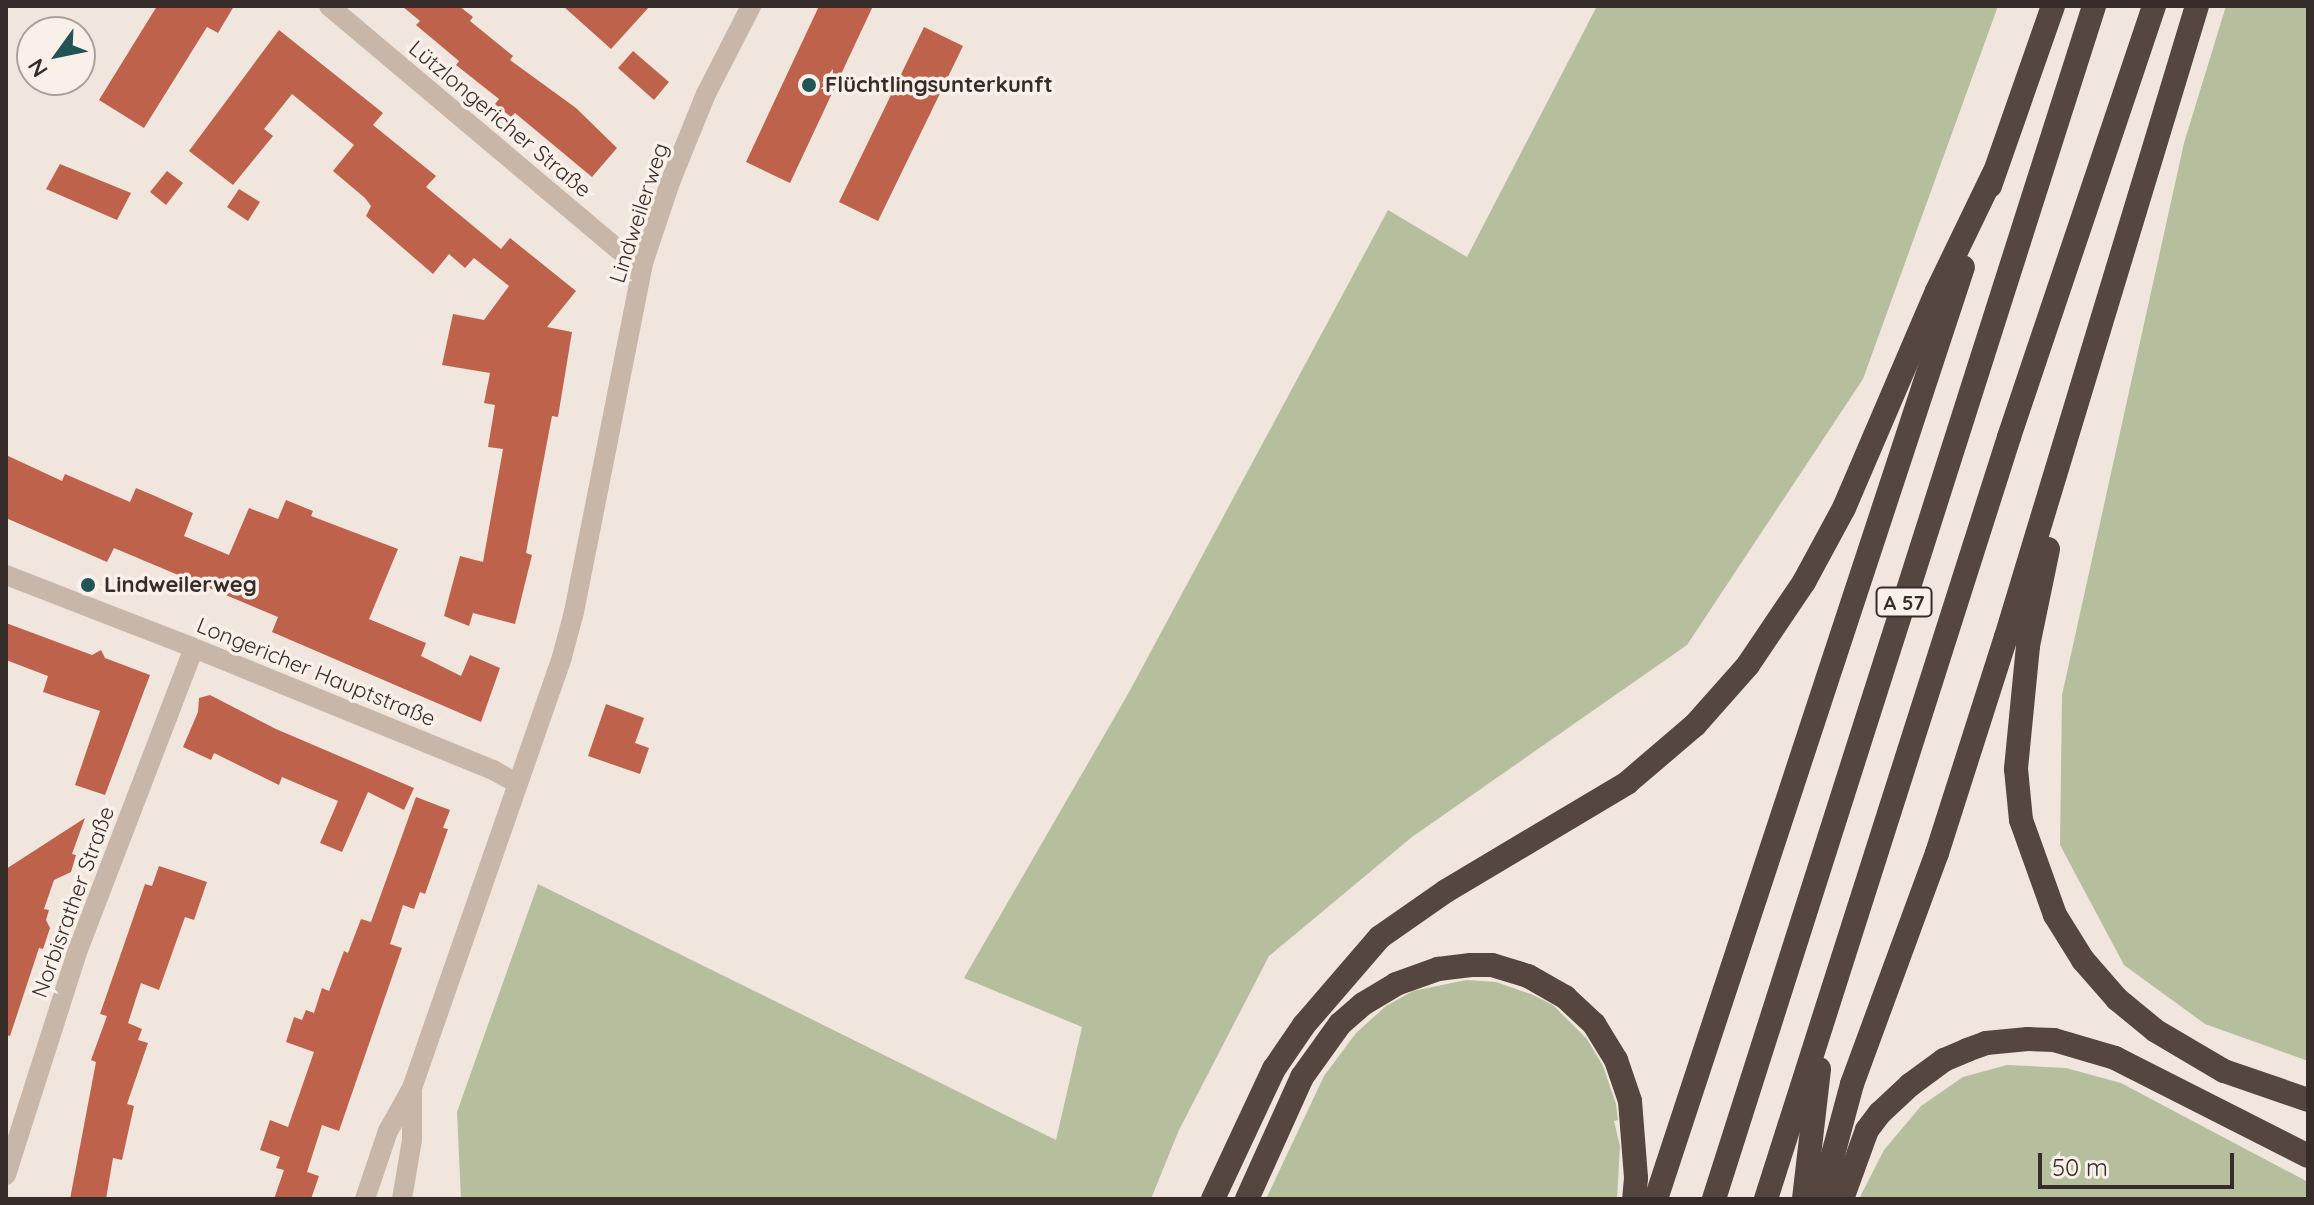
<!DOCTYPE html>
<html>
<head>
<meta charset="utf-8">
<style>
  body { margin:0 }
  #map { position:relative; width:2314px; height:1205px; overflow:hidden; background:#f1e6dd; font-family:Quicksand,sans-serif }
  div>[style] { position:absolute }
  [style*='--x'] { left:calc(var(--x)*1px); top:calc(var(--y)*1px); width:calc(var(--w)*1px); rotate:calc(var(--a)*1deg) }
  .green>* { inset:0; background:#b6bf9d }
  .building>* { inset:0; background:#bf624c }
  .minor>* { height:20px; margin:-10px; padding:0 10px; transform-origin:10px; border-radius:10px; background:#c8b6a9 }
  .highway>* { height:24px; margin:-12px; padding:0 12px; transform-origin:12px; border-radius:12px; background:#564640 }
  .dots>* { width:22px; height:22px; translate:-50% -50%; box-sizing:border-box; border:4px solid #f9f1e9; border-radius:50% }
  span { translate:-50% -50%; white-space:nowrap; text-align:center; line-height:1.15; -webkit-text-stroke:7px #f9f1e9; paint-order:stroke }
  .shield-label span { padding:2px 6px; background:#f9f1e9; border:2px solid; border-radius:6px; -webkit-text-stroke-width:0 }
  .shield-label { font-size:20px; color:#362c29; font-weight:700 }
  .poi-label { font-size:22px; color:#362c29; font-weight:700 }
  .left { translate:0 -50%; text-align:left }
  .street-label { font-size:22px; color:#362c29 }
  .frame { position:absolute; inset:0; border:8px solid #362c29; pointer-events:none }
  .north { position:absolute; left:16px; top:16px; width:80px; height:80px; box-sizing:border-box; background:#f9f1e9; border:2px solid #aba29c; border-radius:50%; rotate:237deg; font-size:22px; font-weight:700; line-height:32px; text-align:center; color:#362c29 }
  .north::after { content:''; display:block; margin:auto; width:28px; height:36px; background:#205455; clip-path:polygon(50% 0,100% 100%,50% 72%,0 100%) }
  .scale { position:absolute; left:2038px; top:1153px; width:196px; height:36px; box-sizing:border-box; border:4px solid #362c29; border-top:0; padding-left:10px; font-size:24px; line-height:28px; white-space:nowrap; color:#362c29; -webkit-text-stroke:6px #f9f1e9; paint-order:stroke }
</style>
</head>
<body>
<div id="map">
  <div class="green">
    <div style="clip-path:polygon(1597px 6px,1998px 6px,1863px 379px,1687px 645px,1412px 837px,1269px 956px,1179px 1130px,1151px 1199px,461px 1199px,457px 1112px,538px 884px,1056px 1140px,1082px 1027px,964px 978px,1128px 694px,1388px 210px,1467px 257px)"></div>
    <div style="clip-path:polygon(2226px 6px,2308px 6px,2308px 1061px,2205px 1024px,2124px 965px,2060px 845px,2062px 695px,2184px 143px)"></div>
    <div style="clip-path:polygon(1466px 980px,1496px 982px,1533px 995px,1553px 1005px,1587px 1039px,1603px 1066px,1616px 1104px,1618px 1120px,1614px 1121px,1620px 1146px,1617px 1199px,1266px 1199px,1324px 1076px,1356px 1033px,1386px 1006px,1413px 991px)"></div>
    <div style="clip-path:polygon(2007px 1065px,2066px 1068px,2121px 1083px,2308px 1182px,2308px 1199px,1859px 1199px,1884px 1150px,1921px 1106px,1963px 1077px)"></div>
  </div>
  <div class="building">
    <div style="clip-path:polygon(157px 6px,234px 6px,218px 33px,207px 27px,144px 128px,99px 100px)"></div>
    <div style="clip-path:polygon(402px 6px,459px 6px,473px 17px,470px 21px,513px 56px,510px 60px,576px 108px,617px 148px,592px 177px,515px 113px,511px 117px,495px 104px,499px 99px,456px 65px,459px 61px,416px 25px,420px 21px)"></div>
    <div style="clip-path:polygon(563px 6px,650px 6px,611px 49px)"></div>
    <div style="clip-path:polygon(819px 6px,873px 6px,790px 183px,746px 162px)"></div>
    <div style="clip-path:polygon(924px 27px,963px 46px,878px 221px,839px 202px)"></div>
    <div style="clip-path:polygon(279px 30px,383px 113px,373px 125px,436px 176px,426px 187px,501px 249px,510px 238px,576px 291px,547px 327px,572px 332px,558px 417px,552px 416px,526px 553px,532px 555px,515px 624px,473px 613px,469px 626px,444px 616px,460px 556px,483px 562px,503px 449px,488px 447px,495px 405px,484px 403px,490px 373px,442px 365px,453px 314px,484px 320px,509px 286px,474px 258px,465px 268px,449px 254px,433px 274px,366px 216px,371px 206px,365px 198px,333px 171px,354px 145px,292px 94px,264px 129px,273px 136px,233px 185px,189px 151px)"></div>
    <div style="clip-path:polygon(633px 51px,669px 82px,654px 100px,618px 68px)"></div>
    <div style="clip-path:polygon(60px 164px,131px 193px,117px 220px,46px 189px)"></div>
    <div style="clip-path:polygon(167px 171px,183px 183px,166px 205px,150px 192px)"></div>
    <div style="clip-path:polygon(239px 189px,260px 202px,248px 221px,227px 207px)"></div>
    <div style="clip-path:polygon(6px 455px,62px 481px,65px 474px,130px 502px,136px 488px,155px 496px,193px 513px,184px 536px,229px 555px,249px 508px,278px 519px,286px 500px,313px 511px,311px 516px,398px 549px,369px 619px,426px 643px,421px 656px,461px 676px,470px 655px,500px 668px,481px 722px,272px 632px,278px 617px,114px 548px,107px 562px,6px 518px)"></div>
    <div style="clip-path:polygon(6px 623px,92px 655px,101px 650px,105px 658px,150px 675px,105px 795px,75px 785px,100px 711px,43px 692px,48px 676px,6px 660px)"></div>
    <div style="clip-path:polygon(210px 695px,276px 729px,414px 788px,404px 810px,368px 792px,342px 852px,320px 843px,338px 801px,282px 777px,279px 785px,214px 753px,211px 760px,183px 747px,198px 712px,199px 698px)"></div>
    <div style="clip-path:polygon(606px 704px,644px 718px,635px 743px,649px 748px,640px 774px,588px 756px)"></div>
    <div style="clip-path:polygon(416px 797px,450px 810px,443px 828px,448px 829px,425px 894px,420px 892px,414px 909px,403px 905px,390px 944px,402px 948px,339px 1131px,322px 1125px,307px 1172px,319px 1176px,311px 1199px,274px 1199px,284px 1170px,276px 1168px,280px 1157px,260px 1150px,270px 1120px,288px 1127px,314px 1052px,286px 1042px,294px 1017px,302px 1020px,306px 1010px,314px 1013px,322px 988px,329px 991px,344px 951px,348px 953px,361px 919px,371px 922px)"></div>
    <div style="clip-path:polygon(85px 818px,72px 854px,76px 855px,71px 872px,54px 880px,44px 909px,49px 910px,46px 920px,50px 928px,43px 949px,39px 948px,10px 1036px,6px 1035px,6px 869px)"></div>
    <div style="clip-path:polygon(159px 866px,207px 882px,194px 920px,185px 917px,159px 990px,141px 983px,128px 1023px,142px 1029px,138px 1040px,148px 1043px,127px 1104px,134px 1106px,122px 1160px,113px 1158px,106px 1199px,70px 1199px,96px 1062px,91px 1060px,107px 1016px,100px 1014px,145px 884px,152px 886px)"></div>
  </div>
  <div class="minor">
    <div style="--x:329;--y:6;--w:379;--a:40.1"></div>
    <div style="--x:619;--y:250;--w:27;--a:22"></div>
    <div style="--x:6;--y:575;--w:202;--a:21.2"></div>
    <div style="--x:194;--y:648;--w:323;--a:22.2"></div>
    <div style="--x:493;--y:770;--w:26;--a:29"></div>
    <div style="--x:6;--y:1175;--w:231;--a:-72.3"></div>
    <div style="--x:76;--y:955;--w:329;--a:-69"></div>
    <div style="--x:365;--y:1199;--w:72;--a:-71.3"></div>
    <div style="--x:388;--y:1131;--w:49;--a:-60.8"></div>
    <div style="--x:412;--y:1088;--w:456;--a:-70.8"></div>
    <div style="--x:562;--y:657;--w:47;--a:-75.1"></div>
    <div style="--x:574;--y:612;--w:359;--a:-78.8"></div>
    <div style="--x:644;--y:260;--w:84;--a:-71.4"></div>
    <div style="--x:671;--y:180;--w:93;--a:-67.9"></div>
    <div style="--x:706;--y:94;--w:99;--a:-62.9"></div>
    <div style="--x:402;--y:1199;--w:60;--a:-80.4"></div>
    <div style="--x:412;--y:1140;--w:48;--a:-90"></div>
  </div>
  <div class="highway">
    <div style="--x:1990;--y:186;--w:191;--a:-70.7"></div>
    <div style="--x:2048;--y:549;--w:99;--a:101.7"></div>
    <div style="--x:2028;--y:646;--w:124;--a:95.6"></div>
    <div style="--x:2016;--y:769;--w:51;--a:84.4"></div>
    <div style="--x:2021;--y:820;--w:101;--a:70.3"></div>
    <div style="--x:2055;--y:915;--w:53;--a:58.1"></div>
    <div style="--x:2083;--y:960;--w:52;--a:48.9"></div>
    <div style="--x:2117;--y:999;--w:50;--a:39.4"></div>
    <div style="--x:2156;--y:1031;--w:79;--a:30.5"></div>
    <div style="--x:2224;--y:1071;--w:89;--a:19"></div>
    <div style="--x:1213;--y:1199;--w:144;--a:-64.9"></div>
    <div style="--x:1274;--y:1069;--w:53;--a:-55.7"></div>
    <div style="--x:1304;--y:1025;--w:116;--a:-49.2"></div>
    <div style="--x:1380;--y:937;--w:80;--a:-34.9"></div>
    <div style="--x:1446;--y:891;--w:211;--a:-30.8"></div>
    <div style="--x:1627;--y:783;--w:89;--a:-40.5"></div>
    <div style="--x:1695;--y:725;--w:80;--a:-48.5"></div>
    <div style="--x:1748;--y:665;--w:100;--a:-56"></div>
    <div style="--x:1804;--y:582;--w:84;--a:-61.6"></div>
    <div style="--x:1844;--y:508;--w:236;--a:-66.8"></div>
    <div style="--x:1937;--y:291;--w:131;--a:-64.2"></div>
    <div style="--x:1247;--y:1199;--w:134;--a:-65.7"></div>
    <div style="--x:1302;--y:1077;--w:65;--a:-54.4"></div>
    <div style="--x:1340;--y:1024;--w:30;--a:-41"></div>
    <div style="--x:1363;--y:1004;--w:39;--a:-31"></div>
    <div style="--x:1396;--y:984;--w:45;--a:-19.7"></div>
    <div style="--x:1438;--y:969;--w:33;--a:-7"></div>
    <div style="--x:1471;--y:965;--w:21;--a:0"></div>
    <div style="--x:1492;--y:965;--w:38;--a:17"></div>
    <div style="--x:1528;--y:976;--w:43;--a:29.6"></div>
    <div style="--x:1565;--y:997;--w:40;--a:43"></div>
    <div style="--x:1594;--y:1024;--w:42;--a:58.6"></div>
    <div style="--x:1616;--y:1060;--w:43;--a:71.1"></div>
    <div style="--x:1630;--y:1101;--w:77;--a:85.5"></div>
    <div style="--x:1636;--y:1178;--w:21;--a:95"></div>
    <div style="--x:1656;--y:1199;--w:981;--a:-71.77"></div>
    <div style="--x:1714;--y:1199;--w:1252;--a:-72.33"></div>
    <div style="--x:1766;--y:1199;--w:800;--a:-72.31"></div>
    <div style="--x:2009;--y:437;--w:455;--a:-71.4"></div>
    <div style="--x:1804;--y:1199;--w:131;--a:-83.4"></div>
    <div style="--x:1821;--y:1199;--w:119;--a:-74.9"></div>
    <div style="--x:1852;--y:1084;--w:246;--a:-69.8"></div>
    <div style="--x:1937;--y:853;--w:227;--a:-72.3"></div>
    <div style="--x:2006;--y:637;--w:659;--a:-73.16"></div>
    <div style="--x:1842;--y:1199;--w:73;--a:-70.1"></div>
    <div style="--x:1867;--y:1130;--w:21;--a:-53"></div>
    <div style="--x:1880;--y:1113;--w:41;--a:-43"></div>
    <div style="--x:1910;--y:1085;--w:42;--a:-36.3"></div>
    <div style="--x:1944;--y:1060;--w:25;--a:-23"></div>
    <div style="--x:1967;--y:1050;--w:20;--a:-20"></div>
    <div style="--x:1986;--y:1043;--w:42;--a:-5.4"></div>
    <div style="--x:2028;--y:1039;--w:26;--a:2"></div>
    <div style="--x:2054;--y:1040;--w:64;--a:16.4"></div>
    <div style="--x:2115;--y:1058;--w:216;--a:26.9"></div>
  </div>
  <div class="dots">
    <div style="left:809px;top:85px;background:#205455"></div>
    <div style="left:88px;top:585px;background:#205455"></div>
  </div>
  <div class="shield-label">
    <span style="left:1904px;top:602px">A 57</span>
  </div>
  <div class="poi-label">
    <span class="left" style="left:825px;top:85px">Flüchtlingsunterkunft</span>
    <span class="left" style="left:104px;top:585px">Lindweilerweg</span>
  </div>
  <div class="street-label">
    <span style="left:500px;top:119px;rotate:40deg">Lützlongericher Straße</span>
    <span style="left:639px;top:213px;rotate:-72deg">Lindweilerweg</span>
    <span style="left:316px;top:672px;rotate:22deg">Longericher Hauptstraße</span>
    <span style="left:73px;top:902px;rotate:-70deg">Norbisrather Straße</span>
  </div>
  <div class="frame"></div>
  <div class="north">N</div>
  <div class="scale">50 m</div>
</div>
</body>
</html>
